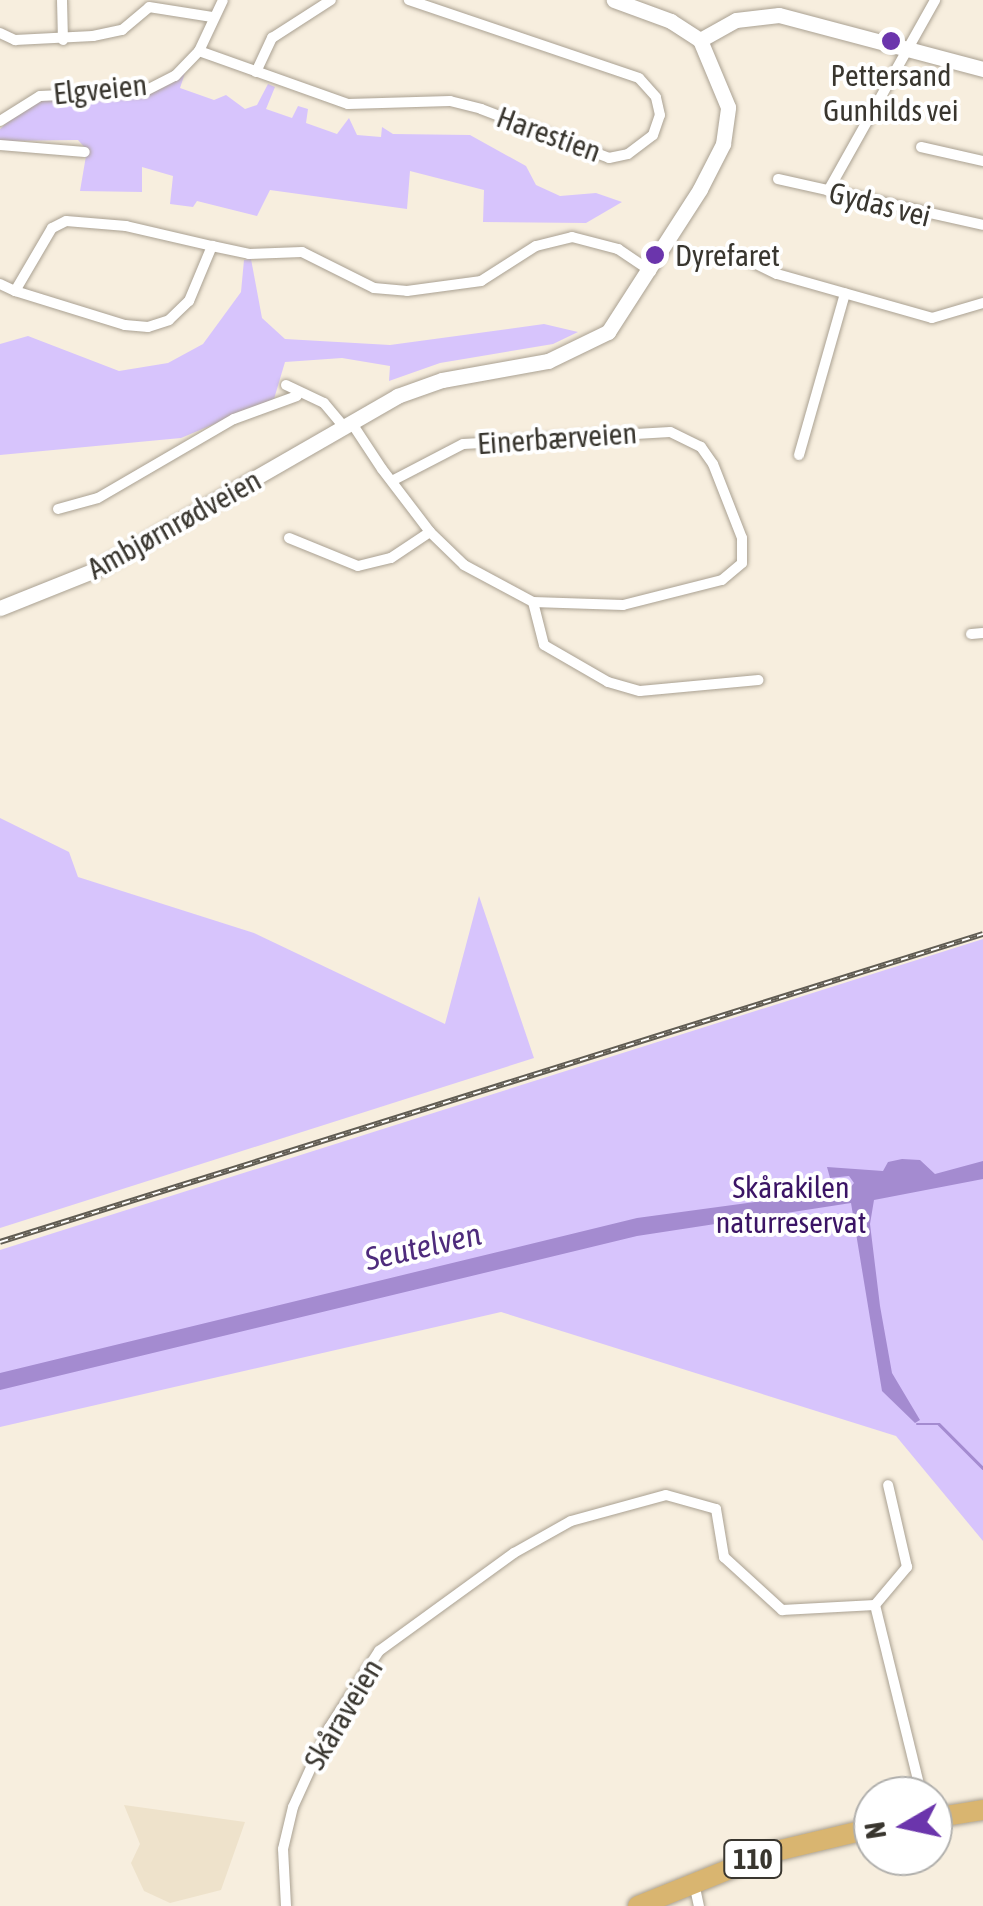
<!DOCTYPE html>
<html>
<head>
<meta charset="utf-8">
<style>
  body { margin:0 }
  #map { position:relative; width:983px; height:1906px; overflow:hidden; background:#f7eede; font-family:"Asap Condensed",sans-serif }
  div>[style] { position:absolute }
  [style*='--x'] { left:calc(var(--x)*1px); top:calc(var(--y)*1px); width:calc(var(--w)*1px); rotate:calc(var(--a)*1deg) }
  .built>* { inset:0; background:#eee2cb }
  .green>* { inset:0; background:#d7c4fc }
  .water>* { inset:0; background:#a48bd0 }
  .stream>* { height:2.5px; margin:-1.25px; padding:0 1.25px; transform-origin:1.25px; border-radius:1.25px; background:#a48bd0 }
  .roads { filter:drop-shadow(0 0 2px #aaa192) drop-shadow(0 0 2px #aaa192) }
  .street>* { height:10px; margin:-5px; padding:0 5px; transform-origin:5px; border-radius:5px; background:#fff }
  .secondary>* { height:15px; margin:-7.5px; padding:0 7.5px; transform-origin:7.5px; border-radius:7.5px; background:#fff }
  .highway>* { height:20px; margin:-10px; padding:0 10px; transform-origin:10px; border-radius:10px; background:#d9b570 }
  .rail>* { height:6px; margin-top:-3px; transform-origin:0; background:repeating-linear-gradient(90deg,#fff 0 8px,#605c53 0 16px); box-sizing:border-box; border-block:2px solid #605c53 }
  .dots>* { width:28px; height:28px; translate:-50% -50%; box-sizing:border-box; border:5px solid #fff; border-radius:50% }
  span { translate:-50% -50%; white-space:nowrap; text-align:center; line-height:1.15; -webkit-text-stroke:8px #fff; paint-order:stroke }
  .shield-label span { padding:2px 8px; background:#fff; border:2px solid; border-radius:8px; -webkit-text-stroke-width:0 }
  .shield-label { font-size:28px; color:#39362f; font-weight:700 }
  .poi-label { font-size:30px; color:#39362f }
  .left { translate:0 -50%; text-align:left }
  .street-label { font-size:30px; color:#39362f }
  .park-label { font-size:30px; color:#3b1465 }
  .water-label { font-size:32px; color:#4e2b7c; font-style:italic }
  .north { position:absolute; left:853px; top:1776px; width:100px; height:100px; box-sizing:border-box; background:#fff; border:2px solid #b0afac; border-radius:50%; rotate:261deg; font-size:28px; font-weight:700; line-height:40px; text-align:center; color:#39362f }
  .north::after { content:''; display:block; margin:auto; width:35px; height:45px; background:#6b35ac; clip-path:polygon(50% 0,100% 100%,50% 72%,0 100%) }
</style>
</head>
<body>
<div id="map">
  <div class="built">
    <div style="clip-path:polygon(124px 1805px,245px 1822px,221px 1890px,170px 1903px,144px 1891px,131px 1863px,140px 1844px)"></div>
  </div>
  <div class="green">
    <div style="clip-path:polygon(186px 70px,180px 88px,214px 100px,226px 95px,245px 109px,257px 105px,268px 84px,275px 87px,266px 109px,292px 118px,298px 106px,308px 109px,306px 123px,337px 134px,349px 118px,357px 135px,381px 137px,382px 127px,393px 134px,470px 135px,526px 166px,536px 185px,560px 196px,596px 193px,622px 202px,586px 223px,483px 222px,484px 190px,410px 171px,407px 209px,270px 190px,257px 216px,197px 201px,193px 207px,170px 204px,173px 176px,142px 167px,142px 192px,80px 191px,87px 150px,78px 140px,0 141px,0 129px,25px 106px,48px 99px,146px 96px)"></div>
    <div style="clip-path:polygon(251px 259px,262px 318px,285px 339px,390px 345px,544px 324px,578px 332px,553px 344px,440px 363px,389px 381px,390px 366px,342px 358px,285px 362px,274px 399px,181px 438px,0 455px,0 344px,28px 336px,119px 371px,168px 363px,203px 344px,241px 292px,244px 260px)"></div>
    <div style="clip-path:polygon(0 818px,69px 852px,78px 877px,254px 933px,445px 1024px,479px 896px,534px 1058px,0 1228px)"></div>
    <div style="clip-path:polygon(983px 939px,983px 1541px,896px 1436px,501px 1312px,0 1427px,0 1250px)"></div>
  </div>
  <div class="water">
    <div style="clip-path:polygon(902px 1159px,920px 1160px,935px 1174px,983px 1161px,983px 1179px,874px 1200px,870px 1224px,880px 1306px,892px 1373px,920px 1420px,915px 1423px,882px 1391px,851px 1203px,637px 1236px,0 1390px,0 1373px,637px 1218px,849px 1189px,854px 1183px,849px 1176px,830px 1178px,827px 1167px,883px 1171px,888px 1162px)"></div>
  </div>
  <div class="stream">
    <div style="--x:917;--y:1424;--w:22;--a:0"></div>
    <div style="--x:939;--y:1424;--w:62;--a:45"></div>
  </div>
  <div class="roads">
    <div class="street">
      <div style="--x:62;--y:0;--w:40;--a:88.6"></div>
      <div style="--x:0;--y:33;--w:17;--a:25"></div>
      <div style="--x:15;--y:40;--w:78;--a:-2.9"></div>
      <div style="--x:93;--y:36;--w:30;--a:-12"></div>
      <div style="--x:122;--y:30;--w:35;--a:-40"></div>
      <div style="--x:149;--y:7;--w:64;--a:9"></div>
      <div style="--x:199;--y:51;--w:158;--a:19.6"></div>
      <div style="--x:348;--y:104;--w:102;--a:-1.7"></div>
      <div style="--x:450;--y:101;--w:32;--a:14"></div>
      <div style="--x:481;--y:109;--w:137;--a:20.9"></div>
      <div style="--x:609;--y:158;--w:19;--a:-12"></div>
      <div style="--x:628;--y:154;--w:31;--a:-37"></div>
      <div style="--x:653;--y:135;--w:21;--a:-71"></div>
      <div style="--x:660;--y:115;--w:18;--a:-103"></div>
      <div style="--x:656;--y:97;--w:25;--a:-132"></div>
      <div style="--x:639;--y:78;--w:243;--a:-161.3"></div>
      <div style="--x:256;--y:72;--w:38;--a:-65"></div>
      <div style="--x:272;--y:38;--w:70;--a:-32.8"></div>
      <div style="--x:0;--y:121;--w:47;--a:-32"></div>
      <div style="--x:40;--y:96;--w:105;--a:-2.7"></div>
      <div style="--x:145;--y:91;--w:34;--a:-27"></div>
      <div style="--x:175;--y:76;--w:35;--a:-46"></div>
      <div style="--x:199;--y:51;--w:56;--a:-64.8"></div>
      <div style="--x:0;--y:145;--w:85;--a:4.7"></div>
      <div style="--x:921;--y:147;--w:64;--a:12.7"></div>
      <div style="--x:778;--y:179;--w:210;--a:12.6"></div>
      <div style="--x:828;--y:191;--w:219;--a:-60.7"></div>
      <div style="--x:212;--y:246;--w:38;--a:12"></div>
      <div style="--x:249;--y:254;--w:53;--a:-2.2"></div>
      <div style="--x:302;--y:252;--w:80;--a:26.6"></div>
      <div style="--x:374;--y:288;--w:33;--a:5"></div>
      <div style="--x:407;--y:291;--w:75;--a:-7.7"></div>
      <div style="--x:481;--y:281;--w:65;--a:-32.5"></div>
      <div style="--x:536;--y:246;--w:37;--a:-14"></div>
      <div style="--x:572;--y:237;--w:48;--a:14.6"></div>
      <div style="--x:618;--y:249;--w:40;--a:34"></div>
      <div style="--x:746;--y:259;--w:34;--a:26"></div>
      <div style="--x:777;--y:274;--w:161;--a:15.8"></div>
      <div style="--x:932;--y:318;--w:53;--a:-16.4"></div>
      <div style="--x:0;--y:284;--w:17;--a:25"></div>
      <div style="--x:15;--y:291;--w:115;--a:17.2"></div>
      <div style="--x:125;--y:325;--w:23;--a:5"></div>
      <div style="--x:148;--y:327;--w:22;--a:-18"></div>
      <div style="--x:169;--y:320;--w:28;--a:-44"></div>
      <div style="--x:189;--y:301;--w:60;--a:-67.3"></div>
      <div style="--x:212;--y:246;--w:88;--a:-166.9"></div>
      <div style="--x:126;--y:226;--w:60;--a:-175.2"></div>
      <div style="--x:66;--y:221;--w:16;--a:153"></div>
      <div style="--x:52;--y:228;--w:73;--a:120.4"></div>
      <div style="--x:286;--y:385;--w:42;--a:25.3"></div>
      <div style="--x:324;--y:403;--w:30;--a:50"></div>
      <div style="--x:351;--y:422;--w:56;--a:56.6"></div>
      <div style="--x:382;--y:469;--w:79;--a:52.7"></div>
      <div style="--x:430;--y:532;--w:47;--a:44.1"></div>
      <div style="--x:464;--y:565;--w:78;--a:28.2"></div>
      <div style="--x:533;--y:602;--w:90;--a:1.9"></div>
      <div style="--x:623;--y:605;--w:102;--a:-14.2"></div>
      <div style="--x:722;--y:580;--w:26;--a:-40"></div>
      <div style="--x:742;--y:563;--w:25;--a:-90"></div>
      <div style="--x:742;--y:538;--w:79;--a:-111.4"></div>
      <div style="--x:713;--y:464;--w:21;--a:-125"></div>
      <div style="--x:701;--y:447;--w:34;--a:-154"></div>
      <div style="--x:670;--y:432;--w:207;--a:176.7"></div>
      <div style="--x:463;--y:444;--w:80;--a:152.5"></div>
      <div style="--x:799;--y:455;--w:168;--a:-74.1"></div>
      <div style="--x:58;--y:509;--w:41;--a:-15.4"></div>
      <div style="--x:98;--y:498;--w:157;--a:-30.2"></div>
      <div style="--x:234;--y:419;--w:67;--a:-20.1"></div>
      <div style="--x:289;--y:538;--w:74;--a:22.1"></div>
      <div style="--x:358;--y:566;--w:34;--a:-14"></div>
      <div style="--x:391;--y:558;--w:47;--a:-33.7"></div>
      <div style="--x:533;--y:602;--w:44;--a:75.7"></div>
      <div style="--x:544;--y:645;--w:74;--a:30"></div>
      <div style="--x:608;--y:682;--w:33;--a:16"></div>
      <div style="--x:640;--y:691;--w:119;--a:-5.3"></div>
      <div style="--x:971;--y:634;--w:12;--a:-5"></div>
      <div style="--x:875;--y:1605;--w:50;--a:-49.9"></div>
      <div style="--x:907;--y:1567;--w:84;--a:-103"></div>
      <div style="--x:694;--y:1883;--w:24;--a:78"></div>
      <div style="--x:286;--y:1906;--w:57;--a:-93"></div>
      <div style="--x:283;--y:1849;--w:43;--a:-76.6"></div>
      <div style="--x:293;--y:1807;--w:87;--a:-65.5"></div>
      <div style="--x:329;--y:1728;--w:92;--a:-57"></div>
      <div style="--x:379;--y:1651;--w:167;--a:-36"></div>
      <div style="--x:514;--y:1553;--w:65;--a:-29.3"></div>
      <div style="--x:571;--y:1521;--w:98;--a:-15.3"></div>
      <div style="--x:666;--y:1495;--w:52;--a:15.6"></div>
      <div style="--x:716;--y:1509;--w:49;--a:80.5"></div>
      <div style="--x:724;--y:1557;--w:79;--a:42.4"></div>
      <div style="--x:782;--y:1610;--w:93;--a:-3.1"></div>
      <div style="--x:875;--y:1605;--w:197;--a:76.2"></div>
    </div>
    <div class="secondary">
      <div style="--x:700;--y:40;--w:41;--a:-29.1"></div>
      <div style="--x:736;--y:20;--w:43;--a:-6.6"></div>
      <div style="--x:779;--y:15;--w:211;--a:14.8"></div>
      <div style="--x:0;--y:608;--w:102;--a:-21.8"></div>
      <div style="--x:95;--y:570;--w:349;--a:-29.9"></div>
      <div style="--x:397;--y:396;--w:48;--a:-19.6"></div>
      <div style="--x:442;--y:380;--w:108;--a:-10.2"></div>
      <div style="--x:548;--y:361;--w:67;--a:-25.8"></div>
      <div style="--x:608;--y:332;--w:170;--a:-57.2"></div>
      <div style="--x:700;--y:189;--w:51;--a:-62.9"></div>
      <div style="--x:723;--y:144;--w:37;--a:-82"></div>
      <div style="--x:728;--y:107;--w:73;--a:-112.7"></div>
      <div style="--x:700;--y:40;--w:35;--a:-147"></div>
      <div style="--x:671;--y:21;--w:61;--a:-159.8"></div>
    </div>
    <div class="highway">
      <div style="--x:933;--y:1818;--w:51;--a:-9.1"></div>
      <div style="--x:638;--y:1906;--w:144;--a:-21.9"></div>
      <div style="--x:772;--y:1852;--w:104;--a:-13.4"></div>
    </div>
  </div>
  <div class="rail">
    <div style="--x:0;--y:1242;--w:1030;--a:-17.4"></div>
  </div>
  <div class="dots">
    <div style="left:891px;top:41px;background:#6b35ac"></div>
    <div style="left:655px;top:255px;background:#6b35ac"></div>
  </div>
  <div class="shield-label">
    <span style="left:753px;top:1859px">110</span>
  </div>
  <div class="poi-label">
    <span style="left:891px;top:92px">Pettersand<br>Gunhilds vei</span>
    <span class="left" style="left:675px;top:255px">Dyrefaret</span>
  </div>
  <div class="street-label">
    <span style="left:100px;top:89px;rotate:-6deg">Elgveien</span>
    <span style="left:549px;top:134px;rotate:20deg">Harestien</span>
    <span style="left:880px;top:204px;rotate:14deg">Gydas vei</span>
    <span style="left:557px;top:438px;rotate:-4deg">Einerbærveien</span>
    <span style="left:174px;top:524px;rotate:-29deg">Ambjørnrødveien</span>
    <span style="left:343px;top:1714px;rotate:-59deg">Skåraveien</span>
  </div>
  <div class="park-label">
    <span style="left:791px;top:1204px">Skårakilen<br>naturreservat</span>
  </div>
  <div class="water-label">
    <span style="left:423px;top:1247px;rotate:-13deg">Seutelven</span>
  </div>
  <div class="north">N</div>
</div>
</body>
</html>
